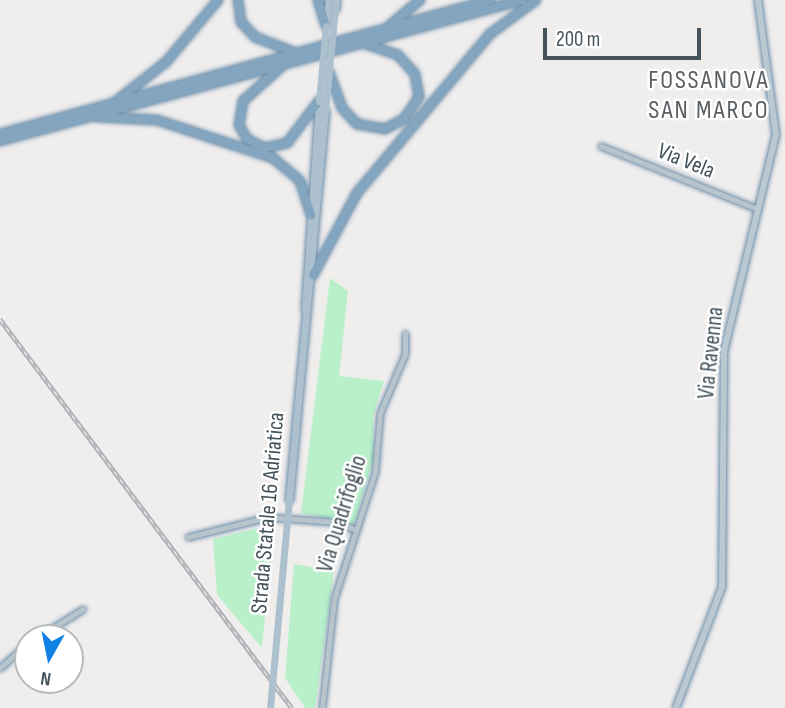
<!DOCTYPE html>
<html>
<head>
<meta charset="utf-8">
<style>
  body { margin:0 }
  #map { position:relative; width:785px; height:708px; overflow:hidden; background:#f0eded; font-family:"Sofia Sans Condensed",sans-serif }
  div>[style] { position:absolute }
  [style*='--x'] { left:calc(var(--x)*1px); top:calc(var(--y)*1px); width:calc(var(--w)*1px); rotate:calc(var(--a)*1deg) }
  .green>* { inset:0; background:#b9f0ca }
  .roads { filter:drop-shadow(0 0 2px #6e90aa) drop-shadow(0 0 2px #6e90aa) }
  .street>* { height:4.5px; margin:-2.25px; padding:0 2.25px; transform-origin:2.25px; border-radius:2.25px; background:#b8c4cb }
  .secondary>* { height:6px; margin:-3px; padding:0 3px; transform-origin:3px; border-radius:3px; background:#bac8d2 }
  .primary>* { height:7px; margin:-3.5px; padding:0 3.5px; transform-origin:3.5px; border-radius:3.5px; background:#acc0ce }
  .highway>* { height:8px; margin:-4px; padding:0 4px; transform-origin:4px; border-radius:4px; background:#83a5bf }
  .rail>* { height:4.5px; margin-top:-2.25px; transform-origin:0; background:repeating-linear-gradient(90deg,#fff 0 5px,#afb3b8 0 10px); box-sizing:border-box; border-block:2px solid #afb3b8 }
  .primary-bridge>* { height:7px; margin:-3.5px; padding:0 3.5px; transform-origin:3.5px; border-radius:3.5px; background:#acc0ce }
  span { translate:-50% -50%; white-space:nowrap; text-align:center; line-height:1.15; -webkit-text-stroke:5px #fff; paint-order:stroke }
  .street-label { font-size:23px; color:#45535b }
  .quarter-label { font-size:26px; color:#5a5f63; letter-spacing:2px }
  .north { position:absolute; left:14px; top:624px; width:70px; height:70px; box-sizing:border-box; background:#fff; border:2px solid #b5babd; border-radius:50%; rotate:189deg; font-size:19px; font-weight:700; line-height:28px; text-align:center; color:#45535b }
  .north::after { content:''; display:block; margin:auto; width:24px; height:32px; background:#1281e5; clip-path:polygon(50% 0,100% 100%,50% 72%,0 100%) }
  .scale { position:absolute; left:543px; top:28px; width:158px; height:32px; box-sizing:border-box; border:4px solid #45535b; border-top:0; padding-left:9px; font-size:21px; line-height:24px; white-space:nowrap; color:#45535b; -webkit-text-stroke:5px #fff; paint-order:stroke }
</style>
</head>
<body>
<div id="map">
  <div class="green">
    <div style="clip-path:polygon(330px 278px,348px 291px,339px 376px,384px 381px,373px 417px,374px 458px,354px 524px,301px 513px)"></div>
    <div style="clip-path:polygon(274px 524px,262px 648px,217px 595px,213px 539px)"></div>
    <div style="clip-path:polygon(294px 564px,334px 571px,315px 708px,305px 708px,285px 678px)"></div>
  </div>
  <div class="roads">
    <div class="street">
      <div style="--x:601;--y:146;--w:169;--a:21.9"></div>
      <div style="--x:188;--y:537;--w:82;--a:-14"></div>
      <div style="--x:268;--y:517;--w:68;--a:4.2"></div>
      <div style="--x:336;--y:522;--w:22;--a:21"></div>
      <div style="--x:37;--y:638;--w:54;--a:-32.2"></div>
      <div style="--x:0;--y:668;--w:38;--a:-42"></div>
      <div style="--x:322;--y:708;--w:110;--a:-83.7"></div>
      <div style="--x:334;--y:599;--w:133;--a:-72.1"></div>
      <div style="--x:375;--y:472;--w:59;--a:-85.2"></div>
      <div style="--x:380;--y:413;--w:64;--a:-67"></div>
      <div style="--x:405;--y:354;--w:20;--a:-90"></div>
    </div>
    <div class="secondary">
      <div style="--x:676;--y:708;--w:129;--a:-69.2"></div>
      <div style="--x:722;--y:587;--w:236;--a:-89.5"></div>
      <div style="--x:724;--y:351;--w:222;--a:-76.5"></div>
      <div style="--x:776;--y:135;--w:136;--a:-97.6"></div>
    </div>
    <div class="primary">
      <div style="--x:335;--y:9;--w:9;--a:-84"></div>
      <div style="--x:326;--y:24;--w:24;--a:-83"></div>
      <div style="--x:305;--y:309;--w:208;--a:-86.1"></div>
      <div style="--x:289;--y:499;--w:390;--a:-84.7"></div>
    </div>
    <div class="highway">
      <div style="--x:238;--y:0;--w:22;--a:82"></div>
      <div style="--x:241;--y:22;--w:21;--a:47"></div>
      <div style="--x:255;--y:37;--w:44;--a:21.3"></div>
      <div style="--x:318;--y:0;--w:27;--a:73"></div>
      <div style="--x:388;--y:27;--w:42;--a:-40.2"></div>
      <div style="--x:282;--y:66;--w:52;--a:138.1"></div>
      <div style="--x:243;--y:101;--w:24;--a:99"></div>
      <div style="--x:239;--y:125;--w:16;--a:60"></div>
      <div style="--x:247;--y:139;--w:20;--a:27"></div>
      <div style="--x:265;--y:148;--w:23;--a:-13"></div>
      <div style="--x:287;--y:143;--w:53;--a:-52.7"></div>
      <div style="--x:329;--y:72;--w:38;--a:70"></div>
      <div style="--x:342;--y:108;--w:22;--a:47"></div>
      <div style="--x:357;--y:124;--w:28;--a:10"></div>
      <div style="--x:385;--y:129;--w:21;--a:-28"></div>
      <div style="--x:404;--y:119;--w:27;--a:-56"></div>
      <div style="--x:419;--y:97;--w:23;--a:-100"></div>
      <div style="--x:415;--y:74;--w:25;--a:-132"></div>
      <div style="--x:398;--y:55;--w:34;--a:-161"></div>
      <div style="--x:114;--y:103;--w:66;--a:-38.3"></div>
      <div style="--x:166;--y:62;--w:81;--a:-50"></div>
      <div style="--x:97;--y:117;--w:60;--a:2.9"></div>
      <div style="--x:157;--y:120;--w:122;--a:18.1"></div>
      <div style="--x:273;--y:158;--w:35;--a:40"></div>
      <div style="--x:300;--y:181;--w:36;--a:72"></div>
      <div style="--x:0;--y:134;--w:508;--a:-15.29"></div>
      <div style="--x:0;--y:141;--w:541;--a:-15.12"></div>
      <div style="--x:313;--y:275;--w:93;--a:-61.8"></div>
      <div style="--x:357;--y:193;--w:207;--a:-50.1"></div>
      <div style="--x:490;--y:34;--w:57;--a:-36.5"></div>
    </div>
  </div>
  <div class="rail">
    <div style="--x:0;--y:319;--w:486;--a:53.1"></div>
  </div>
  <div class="primary-bridge">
    <div style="--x:319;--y:101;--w:75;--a:-84.7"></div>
    <div style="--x:325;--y:111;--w:102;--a:-84.4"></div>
    <div style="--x:270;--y:708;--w:210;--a:-84.8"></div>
  </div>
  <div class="street-label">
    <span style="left:686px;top:161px;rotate:22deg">Via Vela</span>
    <span style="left:711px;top:353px;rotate:-84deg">Via Ravenna</span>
    <span style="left:268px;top:513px;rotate:-85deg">Strada Statale 16 Adriatica</span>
    <span style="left:342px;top:514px;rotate:-73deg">Via Quadrifoglio</span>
  </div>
  <div class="quarter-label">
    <span style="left:709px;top:96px">FOSSANOVA<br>SAN MARCO</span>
  </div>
  <div class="north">N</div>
  <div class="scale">200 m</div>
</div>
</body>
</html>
